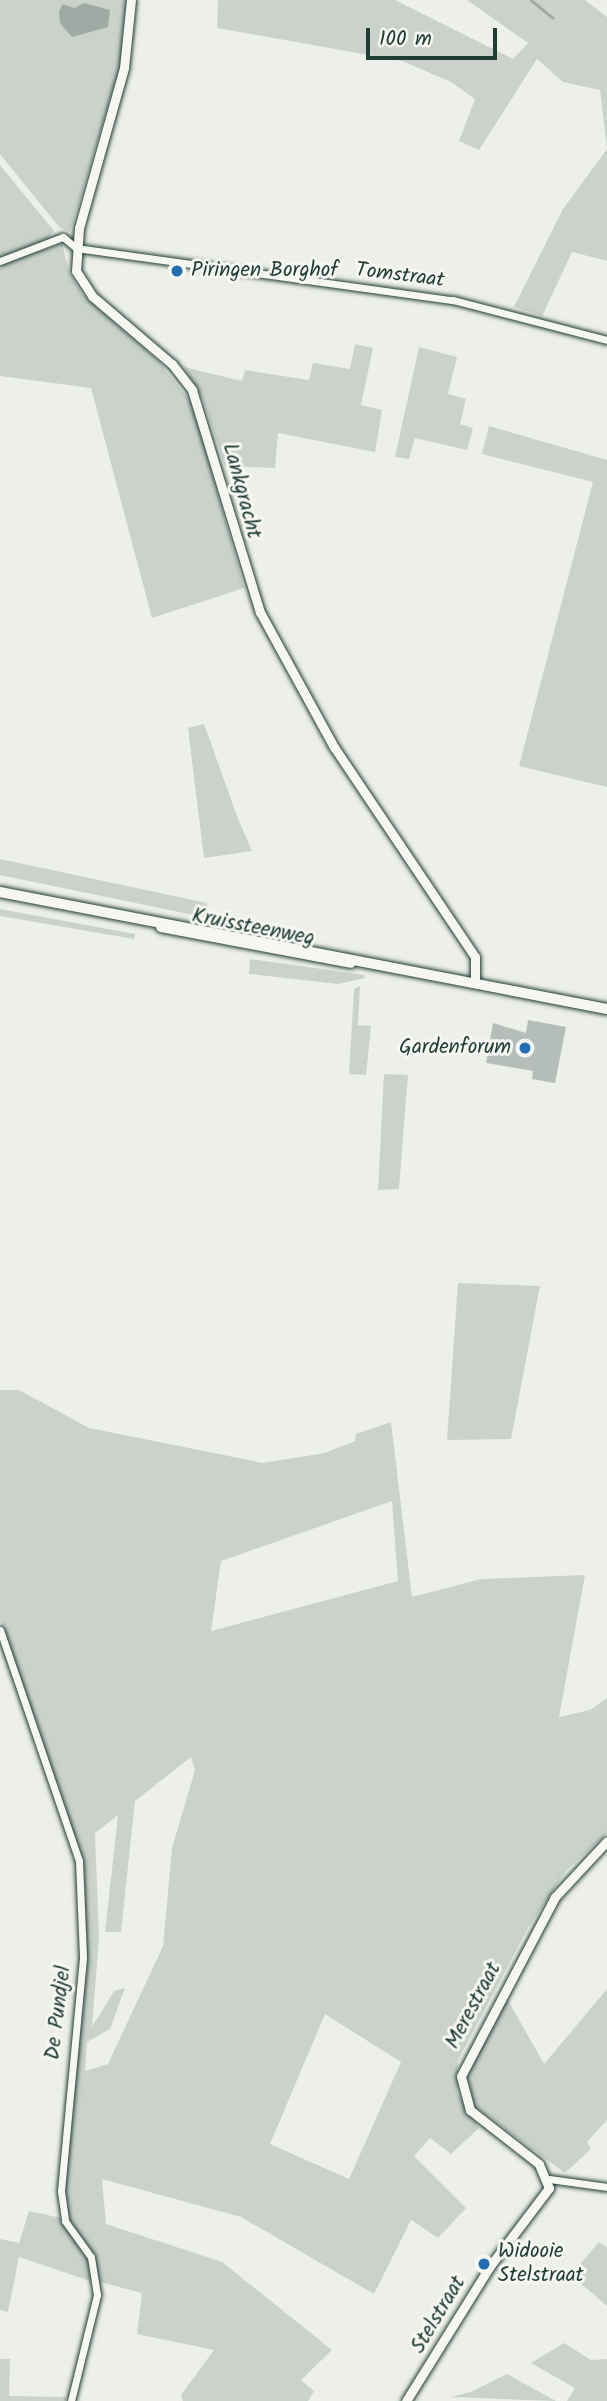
<!DOCTYPE html>
<html>
<head>
<meta charset="utf-8">
<style>
  body { margin:0 }
  #map { position:relative; width:607px; height:2401px; overflow:hidden; background:#edefea; font-family:Kalam,sans-serif }
  div>[style] { position:absolute }
  [style*='--x'] { left:calc(var(--x)*1px); top:calc(var(--y)*1px); width:calc(var(--w)*1px); rotate:calc(var(--a)*1deg) }
  .green>* { inset:0; background:#cbd2cc }
  .water>* { inset:0; background:#9faaa4 }
  .stream>* { height:2.5px; margin:-1.25px; padding:0 1.25px; transform-origin:1.25px; border-radius:1.25px; background:#9faaa4 }
  .building>* { inset:0; background:#b4bdb8 }
  .roads { filter:drop-shadow(0 0 2px #1f3d34) drop-shadow(0 0 2px #1f3d34) }
  .minor>* { height:7px; margin:-3.5px; padding:0 3.5px; transform-origin:3.5px; border-radius:3.5px; background:#f6f6f2 }
  .tertiary>* { height:9px; margin:-4.5px; padding:0 4.5px; transform-origin:4.5px; border-radius:4.5px; background:#f6f6f2 }
  .primary>* { height:10px; margin:-5px; padding:0 5px; transform-origin:5px; border-radius:5px; background:#f6f6f2 }
  .dots>* { width:19px; height:19px; translate:-50% -50%; box-sizing:border-box; border:4px solid #f6f6f2; border-radius:50% }
  span { translate:-50% -50%; white-space:nowrap; text-align:center; line-height:1.15; -webkit-text-stroke:6px #f6f6f2; paint-order:stroke }
  .poi-label { font-size:21px; color:#1f3d34 }
  .left { translate:0 -50%; text-align:left }
  .right { translate:-100% -50%; text-align:right }
  .street-label { font-size:21px; color:#1f3d34 }
  .scale { position:absolute; left:366px; top:28px; width:131px; height:32px; box-sizing:border-box; border:4px solid #1f3d34; border-top:0; padding-left:9px; font-size:21px; line-height:24px; white-space:nowrap; color:#1f3d34; -webkit-text-stroke:5px #f6f6f2; paint-order:stroke }
</style>
</head>
<body>
<div id="map">
  <div class="green">
    <div style="clip-path:polygon(0 0,126px 0,120px 66px,70px 232px,59px 227px,0 154px)"></div>
    <div style="clip-path:polygon(218px 0,395px 0,513px 59px,528px 43px,467px 0,585px 0,607px 17px,607px 148px,600px 90px,563px 82px,537px 59px,479px 150px,459px 141px,475px 99px,451px 82px,402px 61px,217px 28px)"></div>
    <div style="clip-path:polygon(607px 149px,607px 261px,572px 252px,542px 316px,514px 307px,563px 209px)"></div>
    <div style="clip-path:polygon(0 165px,54px 231px,46px 241px,0 258px)"></div>
    <div style="clip-path:polygon(62px 244px,70px 275px,83px 295px,156px 359px,193px 404px,244px 588px,152px 618px,91px 388px,0 376px,0 264px)"></div>
    <div style="clip-path:polygon(355px 344px,373px 348px,361px 405px,382px 410px,375px 452px,278px 433px,275px 468px,225px 466px,203px 399px,184px 367px,242px 381px,245px 370px,309px 380px,313px 363px,350px 369px)"></div>
    <div style="clip-path:polygon(419px 347px,457px 357px,448px 394px,466px 399px,460px 424px,473px 428px,467px 450px,415px 438px,409px 459px,395px 457px)"></div>
    <div style="clip-path:polygon(489px 426px,607px 460px,607px 787px,519px 766px,593px 482px,482px 454px)"></div>
    <div style="clip-path:polygon(204px 724px,237px 816px,252px 851px,204px 858px,188px 728px)"></div>
    <div style="clip-path:polygon(0 859px,207px 903px,208px 918px,0 875px)"></div>
    <div style="clip-path:polygon(0 909px,135px 934px,134px 939px,0 916px)"></div>
    <div style="clip-path:polygon(250px 959px,364px 975px,365px 978px,338px 984px,249px 974px)"></div>
    <div style="clip-path:polygon(360px 986px,358px 1025px,371px 1026px,366px 1075px,349px 1074px,354px 989px)"></div>
    <div style="clip-path:polygon(384px 1074px,408px 1075px,399px 1189px,378px 1190px)"></div>
    <div style="clip-path:polygon(458px 1283px,540px 1286px,511px 1439px,447px 1440px)"></div>
    <div style="clip-path:polygon(evenodd,0 1390px,19px 1390px,89px 1428px,263px 1463px,325px 1453px,355px 1441px,356px 1434px,391px 1422px,412px 1597px,481px 1579px,585px 1575px,559px 1717px,590px 1710px,607px 1698px,607px 1833px,566px 1871px,528px 1928px,458px 2060px,457px 2093px,479px 2128px,451px 2154px,430px 2138px,414px 2156px,466px 2208px,438px 2238px,411px 2220px,374px 2294px,241px 2217px,102px 2179px,106px 2224px,222px 2262px,332px 2350px,301px 2380px,314px 2391px,308px 2401px,183px 2401px,181px 2395px,214px 2350px,137px 2334px,142px 2293px,100px 2282px,91px 2252px,68px 2222px,63px 2181px,86px 1969px,84px 1870px,0 1621px,0 1390px,392px 1501px,398px 1581px,211px 1631px,221px 1561px,392px 1501px,0 1390px,191px 1757px,195px 1770px,172px 1848px,163px 1946px,108px 2064px,85px 2071px,87px 2042px,110px 2029px,125px 1988px,114px 1991px,92px 2027px,99px 1938px,95px 1833px,118px 1815px,105px 1932px,121px 1932px,135px 1801px,191px 1757px,0 1390px,325px 2014px,401px 2062px,349px 2179px,270px 2144px,325px 2014px)"></div>
    <div style="clip-path:polygon(607px 1989px,607px 2120px,587px 2142px,591px 2149px,565px 2173px,472px 2104px,465px 2078px,469px 2059px,505px 1995px,544px 2064px)"></div>
    <div style="clip-path:polygon(29px 2211px,61px 2218px,88px 2257px,93px 2282px,19px 2257px,8px 2312px,0 2310px,0 2239px,19px 2243px)"></div>
    <div style="clip-path:polygon(599px 2242px,607px 2248px,607px 2306px,571px 2275px)"></div>
    <div style="clip-path:polygon(564px 2343px,591px 2360px,607px 2359px,607px 2401px,567px 2401px,575px 2388px,531px 2363px)"></div>
    <div style="clip-path:polygon(0 2359px,10px 2359px,9px 2396px,66px 2397px,66px 2401px,0 2401px)"></div>
    <div style="clip-path:polygon(507px 2374px,556px 2401px,451px 2397px,471px 2392px)"></div>
  </div>
  <div class="water">
    <div style="clip-path:polygon(84px 3px,110px 10px,108px 27px,72px 37px,60px 23px,59px 11px,63px 4px,74px 8px)"></div>
  </div>
  <div class="stream">
    <div style="--x:531;--y:0;--w:28;--a:39"></div>
  </div>
  <div class="building">
    <div style="clip-path:polygon(528px 1020px,566px 1027px,555px 1083px,532px 1079px,533px 1071px,486px 1063px,493px 1023px,526px 1033px)"></div>
  </div>
  <div class="roads">
    <div class="minor">
      <div style="--x:0;--y:261;--w:67;--a:-20.9"></div>
      <div style="--x:63;--y:237;--w:17;--a:40"></div>
      <div style="--x:76;--y:248;--w:381;--a:7.9"></div>
      <div style="--x:453;--y:300;--w:159;--a:14.6"></div>
      <div style="--x:0;--y:1630;--w:244;--a:71.1"></div>
      <div style="--x:79;--y:1861;--w:97;--a:87.6"></div>
      <div style="--x:83;--y:1958;--w:234;--a:95.4"></div>
      <div style="--x:61;--y:2191;--w:30;--a:82"></div>
      <div style="--x:65;--y:2221;--w:44;--a:54.2"></div>
      <div style="--x:91;--y:2257;--w:38;--a:81"></div>
      <div style="--x:97;--y:2295;--w:109;--a:103.8"></div>
      <div style="--x:549;--y:2179;--w:59;--a:7.9"></div>
    </div>
    <div class="tertiary">
      <div style="--x:131;--y:0;--w:68;--a:95.9"></div>
      <div style="--x:124;--y:68;--w:166;--a:105.7"></div>
      <div style="--x:79;--y:228;--w:43;--a:94"></div>
      <div style="--x:76;--y:271;--w:30;--a:57"></div>
      <div style="--x:92;--y:296;--w:105;--a:40.4"></div>
      <div style="--x:172;--y:364;--w:33;--a:52"></div>
      <div style="--x:192;--y:390;--w:232;--a:73"></div>
      <div style="--x:260;--y:612;--w:154;--a:61.3"></div>
      <div style="--x:334;--y:747;--w:253;--a:56.1"></div>
      <div style="--x:475;--y:957;--w:26;--a:90"></div>
      <div style="--x:406;--y:2401;--w:159;--a:-58.1"></div>
      <div style="--x:490;--y:2266;--w:98;--a:-52.9"></div>
      <div style="--x:549;--y:2188;--w:26;--a:-113"></div>
      <div style="--x:539;--y:2164;--w:88;--a:-142"></div>
      <div style="--x:470;--y:2110;--w:35;--a:-105"></div>
      <div style="--x:461;--y:2076;--w:202;--a:-62.3"></div>
      <div style="--x:555;--y:1897;--w:76;--a:-47.1"></div>
    </div>
    <div class="primary">
      <div style="--x:0;--y:892;--w:618;--a:10.91"></div>
      <div style="--x:161;--y:927;--w:193;--a:10.7"></div>
    </div>
  </div>
  <div class="dots">
    <div style="left:177px;top:271px;background:#1f6fb2"></div>
    <div style="left:525px;top:1048px;background:#1f6fb2"></div>
    <div style="left:484px;top:2264px;background:#1f6fb2"></div>
  </div>
  <div class="poi-label">
    <span class="left" style="left:191px;top:271px">Piringen Borghof</span>
    <span class="right" style="left:511px;top:1048px">Gardenforum</span>
    <span class="left" style="left:498px;top:2264px">Widooie<br>Stelstraat</span>
  </div>
  <div class="street-label">
    <span style="left:400px;top:276px;rotate:7deg">Tomstraat</span>
    <span style="left:241px;top:491px;rotate:75deg">Lankgracht</span>
    <span style="left:253px;top:928px;rotate:11deg">Kruissteenweg</span>
    <span style="left:474px;top:2006px;rotate:-62deg">Merestraat</span>
    <span style="left:59px;top:2013px;rotate:-83deg">De Pundjel</span>
    <span style="left:439px;top:2315px;rotate:-59deg">Stelstraat</span>
  </div>
  <div class="scale">100 m</div>
</div>
</body>
</html>
